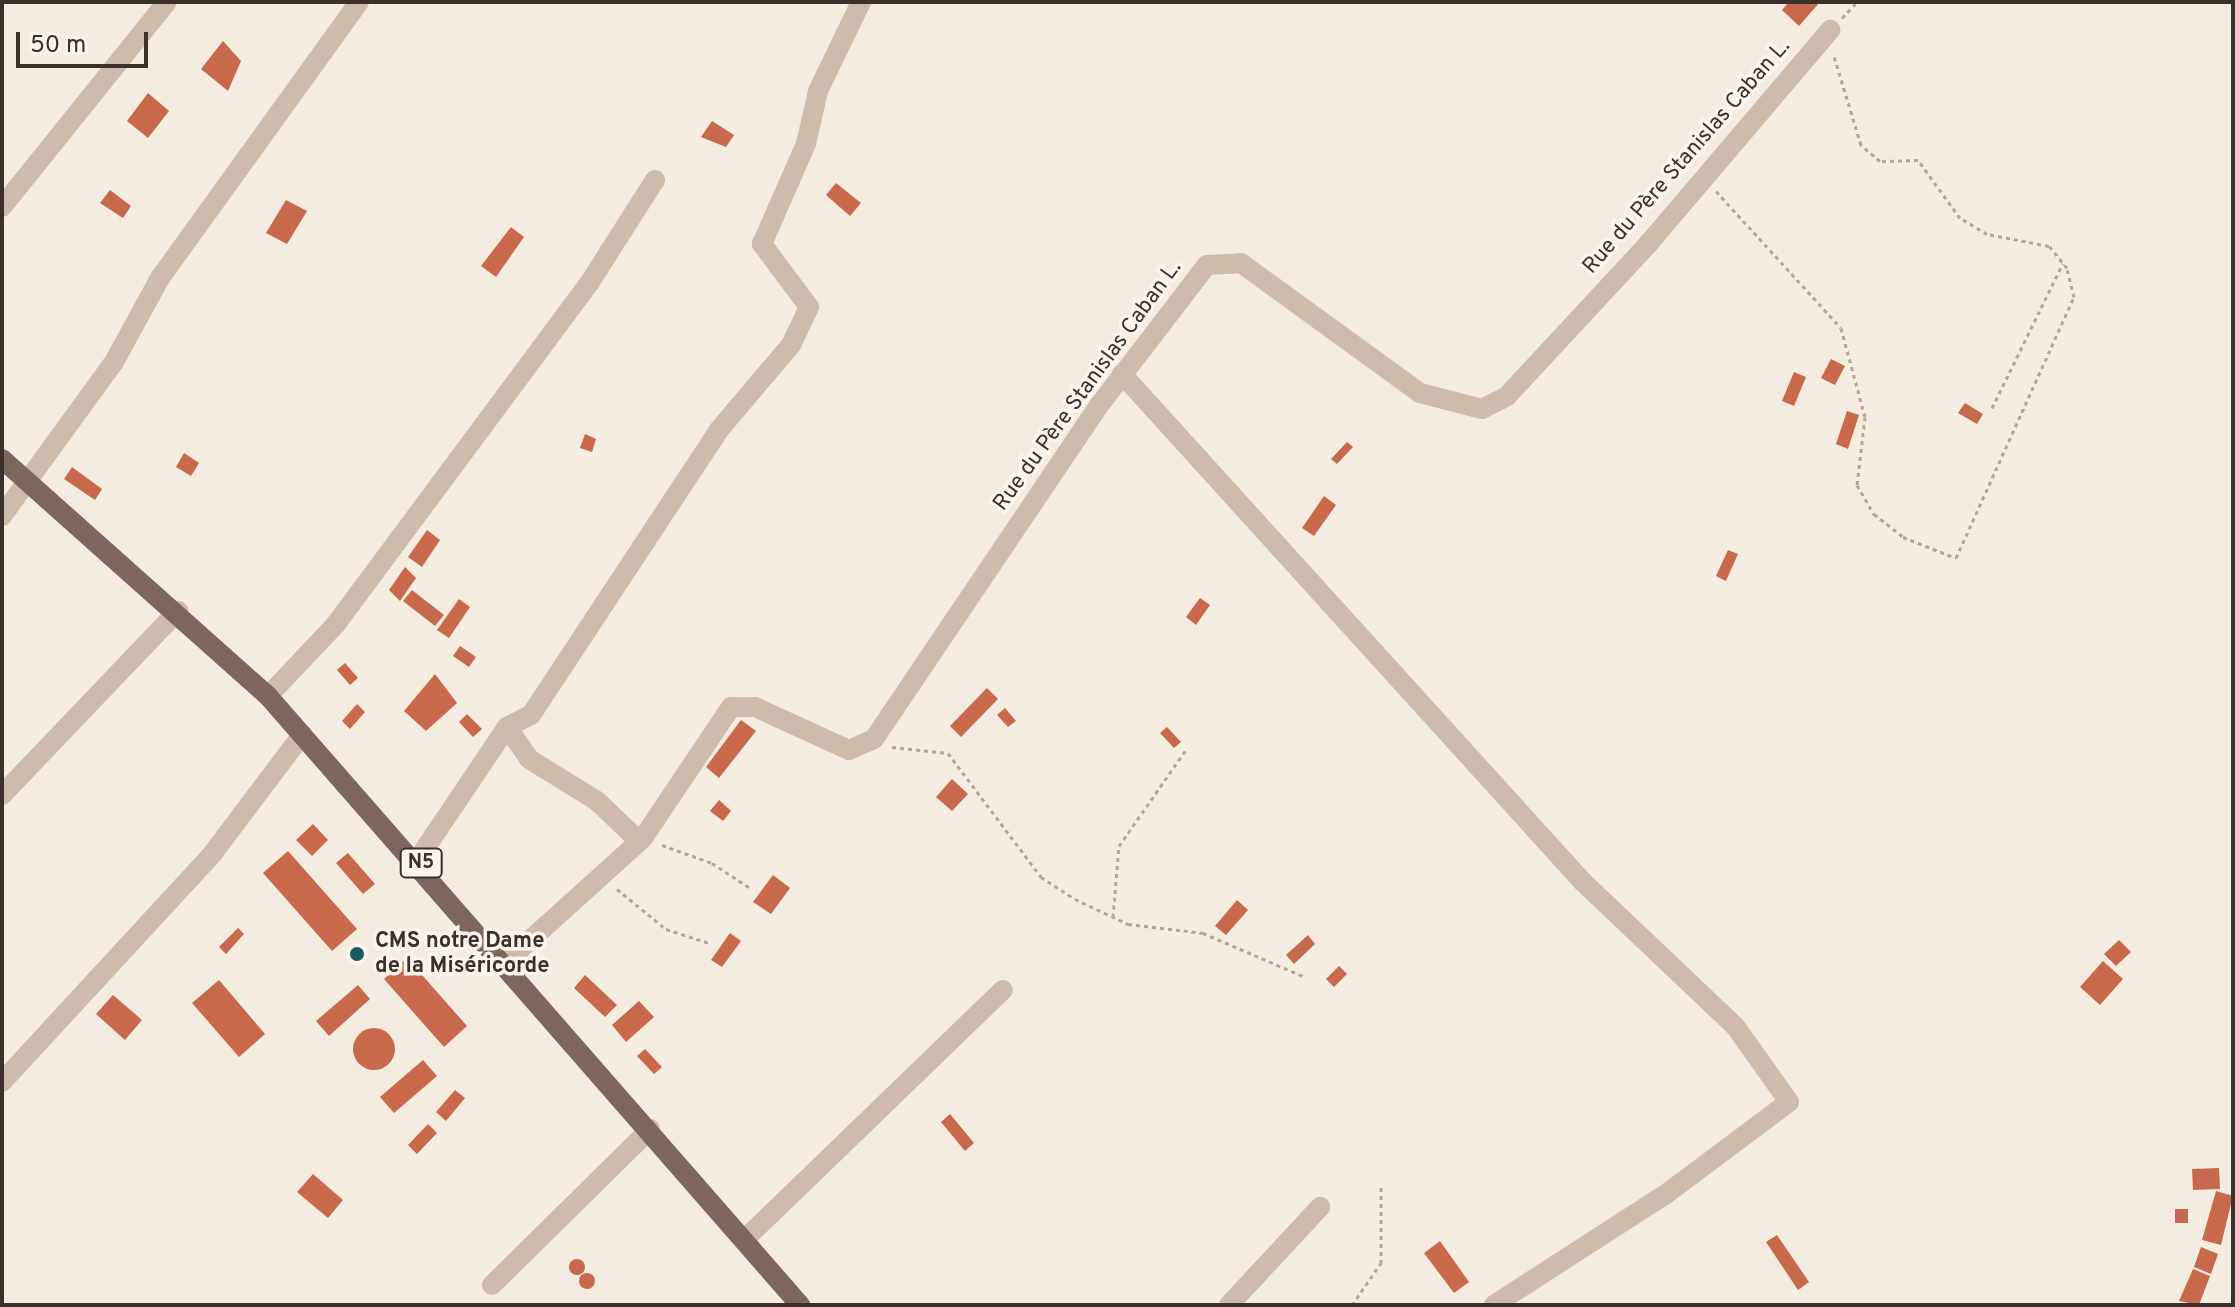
<!DOCTYPE html>
<html>
<head>
<meta charset="utf-8">
<style>
  body { margin:0 }
  #map { position:relative; width:2235px; height:1307px; overflow:hidden; background:#f4ebe1; font-family:Overpass,sans-serif }
  div>[style] { position:absolute }
  [style*='--x'] { left:calc(var(--x)*1px); top:calc(var(--y)*1px); width:calc(var(--w)*1px); rotate:calc(var(--a)*1deg) }
  .building>* { inset:0; background:#c8694b }
  .round { border-radius:50% }
  .path>* { height:3px; margin-top:-1.5px; transform-origin:0; background:repeating-linear-gradient(90deg,#b9a596 0 4px,transparent 0 8px) }
  .minor>* { height:20px; margin:-10px; padding:0 10px; transform-origin:10px; border-radius:10px; background:#cdbbac }
  .primary>* { height:20px; margin:-10px; padding:0 10px; transform-origin:10px; border-radius:10px; background:#7d675c }
  .dots>* { width:22px; height:22px; translate:-50% -50%; box-sizing:border-box; border:4px solid #fbf5ee; border-radius:50% }
  span { translate:-50% -50%; white-space:nowrap; text-align:center; line-height:1.15; -webkit-text-stroke:7px #fbf5ee; paint-order:stroke }
  .shield-label span { padding:2px 6px; background:#fbf5ee; border:2px solid; border-radius:6px; -webkit-text-stroke-width:0 }
  .shield-label { font-size:20px; color:#3b302b; font-weight:700 }
  .street-label { font-size:22px; color:#3b302b }
  .poi-label { font-size:22px; color:#3b302b; font-weight:700 }
  .left { translate:0 -50%; text-align:left }
  .frame { position:absolute; inset:0; border:4px solid #3b302b; pointer-events:none }
  .scale { position:absolute; left:16px; top:32px; width:132px; height:36px; box-sizing:border-box; border:4px solid #3b302b; border-top:0; padding-left:10px; font-size:24px; line-height:28px; white-space:nowrap; color:#3b302b; -webkit-text-stroke:6px #fbf5ee; paint-order:stroke }
</style>
</head>
<body>
<div id="map">
  <div class="building">
    <div style="clip-path:polygon(1789px 2px,1820px 2px,1799px 26px,1782px 10px)"></div>
    <div style="clip-path:polygon(223px 41px,241px 61px,228px 91px,201px 69px)"></div>
    <div style="clip-path:polygon(148px 93px,169px 111px,148px 138px,127px 121px)"></div>
    <div style="clip-path:polygon(712px 121px,734px 135px,726px 147px,701px 137px)"></div>
    <div style="clip-path:polygon(836px 183px,861px 203px,850px 216px,826px 195px)"></div>
    <div style="clip-path:polygon(110px 190px,131px 206px,123px 218px,100px 203px)"></div>
    <div style="clip-path:polygon(286px 200px,307px 211px,287px 244px,266px 233px)"></div>
    <div style="clip-path:polygon(511px 227px,524px 237px,496px 277px,481px 266px)"></div>
    <div style="clip-path:polygon(1831px 359px,1845px 366px,1835px 385px,1821px 378px)"></div>
    <div style="clip-path:polygon(1794px 372px,1806px 377px,1794px 406px,1782px 401px)"></div>
    <div style="clip-path:polygon(1965px 403px,1983px 414px,1977px 424px,1958px 413px)"></div>
    <div style="clip-path:polygon(1847px 411px,1859px 415px,1848px 449px,1836px 444px)"></div>
    <div style="clip-path:polygon(585px 434px,596px 439px,592px 452px,580px 448px)"></div>
    <div style="clip-path:polygon(1347px 442px,1353px 447px,1337px 464px,1331px 459px)"></div>
    <div style="clip-path:polygon(184px 453px,199px 463px,191px 476px,176px 467px)"></div>
    <div style="clip-path:polygon(72px 467px,102px 489px,95px 500px,64px 479px)"></div>
    <div style="clip-path:polygon(1324px 496px,1336px 505px,1314px 536px,1302px 528px)"></div>
    <div style="clip-path:polygon(427px 530px,440px 540px,422px 567px,408px 557px)"></div>
    <div style="clip-path:polygon(1728px 550px,1738px 554px,1726px 581px,1716px 576px)"></div>
    <div style="clip-path:polygon(405px 567px,416px 578px,400px 601px,389px 590px)"></div>
    <div style="clip-path:polygon(412px 590px,444px 615px,435px 626px,403px 601px)"></div>
    <div style="clip-path:polygon(1200px 598px,1210px 605px,1196px 625px,1186px 617px)"></div>
    <div style="clip-path:polygon(459px 599px,470px 607px,449px 638px,437px 630px)"></div>
    <div style="clip-path:polygon(460px 646px,476px 657px,469px 667px,453px 656px)"></div>
    <div style="clip-path:polygon(345px 663px,358px 678px,350px 685px,337px 670px)"></div>
    <div style="clip-path:polygon(435px 674px,457px 703px,426px 731px,404px 711px)"></div>
    <div style="clip-path:polygon(987px 688px,998px 699px,961px 737px,950px 726px)"></div>
    <div style="clip-path:polygon(357px 704px,365px 712px,350px 729px,342px 721px)"></div>
    <div style="clip-path:polygon(1005px 708px,1016px 721px,1008px 727px,997px 715px)"></div>
    <div style="clip-path:polygon(467px 714px,482px 729px,473px 737px,459px 722px)"></div>
    <div style="clip-path:polygon(741px 720px,756px 731px,719px 778px,706px 767px)"></div>
    <div style="clip-path:polygon(1167px 727px,1181px 742px,1174px 748px,1160px 733px)"></div>
    <div style="clip-path:polygon(952px 779px,968px 794px,952px 811px,936px 797px)"></div>
    <div style="clip-path:polygon(719px 800px,731px 811px,723px 821px,710px 811px)"></div>
    <div style="clip-path:polygon(313px 824px,328px 840px,312px 856px,296px 840px)"></div>
    <div style="clip-path:polygon(288px 851px,357px 929px,332px 951px,263px 873px)"></div>
    <div style="clip-path:polygon(348px 853px,375px 884px,363px 894px,336px 863px)"></div>
    <div style="clip-path:polygon(773px 875px,790px 888px,771px 914px,753px 902px)"></div>
    <div style="clip-path:polygon(1237px 900px,1248px 910px,1226px 935px,1215px 926px)"></div>
    <div style="clip-path:polygon(238px 928px,244px 934px,226px 954px,219px 947px)"></div>
    <div style="clip-path:polygon(730px 933px,741px 941px,722px 967px,711px 960px)"></div>
    <div style="clip-path:polygon(1308px 935px,1315px 944px,1294px 964px,1286px 955px)"></div>
    <div style="clip-path:polygon(2119px 940px,2131px 952px,2116px 966px,2104px 954px)"></div>
    <div style="clip-path:polygon(407px 958px,467px 1026px,444px 1047px,384px 979px)"></div>
    <div style="clip-path:polygon(2103px 961px,2123px 979px,2100px 1005px,2080px 987px)"></div>
    <div style="clip-path:polygon(1339px 966px,1347px 974px,1334px 987px,1326px 979px)"></div>
    <div style="clip-path:polygon(585px 975px,617px 1005px,605px 1017px,574px 988px)"></div>
    <div style="clip-path:polygon(219px 980px,265px 1034px,239px 1057px,192px 1003px)"></div>
    <div style="clip-path:polygon(358px 985px,370px 999px,329px 1036px,316px 1021px)"></div>
    <div style="clip-path:polygon(113px 995px,142px 1020px,125px 1040px,96px 1014px)"></div>
    <div style="clip-path:polygon(639px 1001px,654px 1017px,626px 1042px,612px 1025px)"></div>
    <div class="round" style="left:353px;top:1028px;width:42px;height:42px"></div>
    <div style="clip-path:polygon(645px 1049px,662px 1067px,654px 1074px,637px 1056px)"></div>
    <div style="clip-path:polygon(423px 1060px,437px 1076px,394px 1113px,380px 1097px)"></div>
    <div style="clip-path:polygon(455px 1090px,465px 1098px,446px 1121px,436px 1112px)"></div>
    <div style="clip-path:polygon(950px 1114px,974px 1143px,965px 1151px,941px 1122px)"></div>
    <div style="clip-path:polygon(428px 1124px,437px 1133px,417px 1154px,408px 1145px)"></div>
    <div style="clip-path:polygon(2219px 1168px,2220px 1189px,2193px 1190px,2192px 1169px)"></div>
    <div style="clip-path:polygon(313px 1174px,343px 1200px,328px 1218px,297px 1192px)"></div>
    <div style="clip-path:polygon(2216px 1191px,2233px 1196px,2221px 1245px,2202px 1240px)"></div>
    <div style="clip-path:polygon(2175px 1209px,2188px 1209px,2188px 1223px,2175px 1223px)"></div>
    <div style="clip-path:polygon(1777px 1235px,1809px 1282px,1798px 1290px,1766px 1242px)"></div>
    <div style="clip-path:polygon(1440px 1241px,1469px 1282px,1454px 1293px,1424px 1253px)"></div>
    <div style="clip-path:polygon(2201px 1247px,2218px 1254px,2211px 1274px,2194px 1267px)"></div>
    <div class="round" style="left:569px;top:1259px;width:16px;height:16px"></div>
    <div style="clip-path:polygon(2193px 1269px,2210px 1276px,2199px 1305px,2179px 1301px)"></div>
    <div class="round" style="left:579px;top:1273px;width:16px;height:16px"></div>
  </div>
  <div class="path">
    <div style="--x:1842;--y:18;--w:22;--a:-47"></div>
    <div style="--x:1716;--y:191;--w:185;--a:47.6"></div>
    <div style="--x:1841;--y:328;--w:92;--a:74.9"></div>
    <div style="--x:1865;--y:417;--w:68;--a:96.7"></div>
    <div style="--x:1857;--y:485;--w:34;--a:60"></div>
    <div style="--x:1874;--y:514;--w:37;--a:38"></div>
    <div style="--x:1903;--y:537;--w:57;--a:21.6"></div>
    <div style="--x:1956;--y:558;--w:286;--a:-65.7"></div>
    <div style="--x:2074;--y:297;--w:30;--a:-104"></div>
    <div style="--x:2067;--y:268;--w:28;--a:-129"></div>
    <div style="--x:2049;--y:246;--w:63;--a:-169"></div>
    <div style="--x:1987;--y:234;--w:31;--a:-149"></div>
    <div style="--x:1960;--y:218;--w:72;--a:-125.9"></div>
    <div style="--x:1918;--y:160;--w:38;--a:178"></div>
    <div style="--x:1880;--y:161;--w:25;--a:-140"></div>
    <div style="--x:1861;--y:145;--w:93;--a:-106.9"></div>
    <div style="--x:1992;--y:408;--w:161;--a:-63.9"></div>
    <div style="--x:892;--y:747;--w:56;--a:6.1"></div>
    <div style="--x:948;--y:753;--w:155;--a:53.1"></div>
    <div style="--x:1041;--y:877;--w:40;--a:32.9"></div>
    <div style="--x:1075;--y:899;--w:59;--a:25.3"></div>
    <div style="--x:1128;--y:924;--w:76;--a:6.8"></div>
    <div style="--x:1203;--y:933;--w:109;--a:23.3"></div>
    <div style="--x:662;--y:845;--w:53;--a:19.8"></div>
    <div style="--x:712;--y:863;--w:45;--a:33.3"></div>
    <div style="--x:617;--y:889;--w:63;--a:39.2"></div>
    <div style="--x:666;--y:929;--w:45;--a:18"></div>
    <div style="--x:1113;--y:917;--w:71;--a:-85.2"></div>
    <div style="--x:1119;--y:846;--w:116;--a:-55.2"></div>
    <div style="--x:1352;--y:1305;--w:51;--a:-55.4"></div>
    <div style="--x:1381;--y:1263;--w:78;--a:-90"></div>
  </div>
  <div class="minor">
    <div style="--x:2;--y:207;--w:263;--a:-51.2"></div>
    <div style="--x:1122;--y:374;--w:685;--a:47.78"></div>
    <div style="--x:1582;--y:881;--w:211;--a:43.5"></div>
    <div style="--x:1735;--y:1026;--w:93;--a:54.6"></div>
    <div style="--x:1789;--y:1102;--w:154;--a:143.2"></div>
    <div style="--x:1666;--y:1194;--w:205;--a:147.2"></div>
    <div style="--x:2;--y:516;--w:190;--a:-54"></div>
    <div style="--x:114;--y:362;--w:96;--a:-61.3"></div>
    <div style="--x:160;--y:278;--w:340;--a:-54.2"></div>
    <div style="--x:268;--y:696;--w:99;--a:-46.6"></div>
    <div style="--x:336;--y:624;--w:426;--a:-53.4"></div>
    <div style="--x:590;--y:282;--w:121;--a:-57.5"></div>
    <div style="--x:507;--y:727;--w:39;--a:55"></div>
    <div style="--x:529;--y:759;--w:80;--a:31.7"></div>
    <div style="--x:597;--y:801;--w:58;--a:43.6"></div>
    <div style="--x:2;--y:795;--w:255;--a:-46.3"></div>
    <div style="--x:418;--y:859;--w:159;--a:-56"></div>
    <div style="--x:507;--y:727;--w:27;--a:-27"></div>
    <div style="--x:531;--y:715;--w:340;--a:-56.6"></div>
    <div style="--x:718;--y:431;--w:113;--a:-49.7"></div>
    <div style="--x:791;--y:345;--w:42;--a:-64.7"></div>
    <div style="--x:809;--y:307;--w:79;--a:-126.7"></div>
    <div style="--x:762;--y:244;--w:109;--a:-66.3"></div>
    <div style="--x:806;--y:144;--w:54;--a:-77.2"></div>
    <div style="--x:818;--y:91;--w:99;--a:-64.2"></div>
    <div style="--x:507;--y:961;--w:183;--a:-42.1"></div>
    <div style="--x:643;--y:838;--w:158;--a:-56.1"></div>
    <div style="--x:731;--y:707;--w:24;--a:0"></div>
    <div style="--x:755;--y:707;--w:103;--a:24.6"></div>
    <div style="--x:849;--y:750;--w:27;--a:-24"></div>
    <div style="--x:874;--y:739;--w:405;--a:-56"></div>
    <div style="--x:1101;--y:403;--w:174;--a:-52.5"></div>
    <div style="--x:1207;--y:265;--w:34;--a:-3"></div>
    <div style="--x:1241;--y:263;--w:221;--a:36"></div>
    <div style="--x:1420;--y:393;--w:64;--a:14.5"></div>
    <div style="--x:1482;--y:409;--w:28;--a:-27"></div>
    <div style="--x:1507;--y:396;--w:209;--a:-47.1"></div>
    <div style="--x:1649;--y:243;--w:280;--a:-49.6"></div>
    <div style="--x:2;--y:1082;--w:311;--a:-47.3"></div>
    <div style="--x:213;--y:853;--w:148;--a:-53"></div>
    <div style="--x:746;--y:1238;--w:357;--a:-44"></div>
    <div style="--x:492;--y:1285;--w:222;--a:-44.6"></div>
    <div style="--x:1229;--y:1305;--w:134;--a:-47.1"></div>
  </div>
  <div class="primary">
    <div style="--x:2;--y:459;--w:356;--a:41.7"></div>
    <div style="--x:268;--y:696;--w:809;--a:48.86"></div>
  </div>
  <div class="dots">
    <div style="left:357px;top:954px;background:#1f5a5e"></div>
  </div>
  <div class="shield-label">
    <span style="left:421px;top:863px">N5</span>
  </div>
  <div class="street-label">
    <span style="left:1687px;top:157px;rotate:-49deg">Rue du Père Stanislas Caban L.</span>
    <span style="left:1088px;top:386px;rotate:-54deg">Rue du Père Stanislas Caban L.</span>
  </div>
  <div class="poi-label">
    <span class="left" style="left:375px;top:954px">CMS notre Dame<br>de la Miséricorde</span>
  </div>
  <div class="frame"></div>
  <div class="scale">50 m</div>
</div>
</body>
</html>
